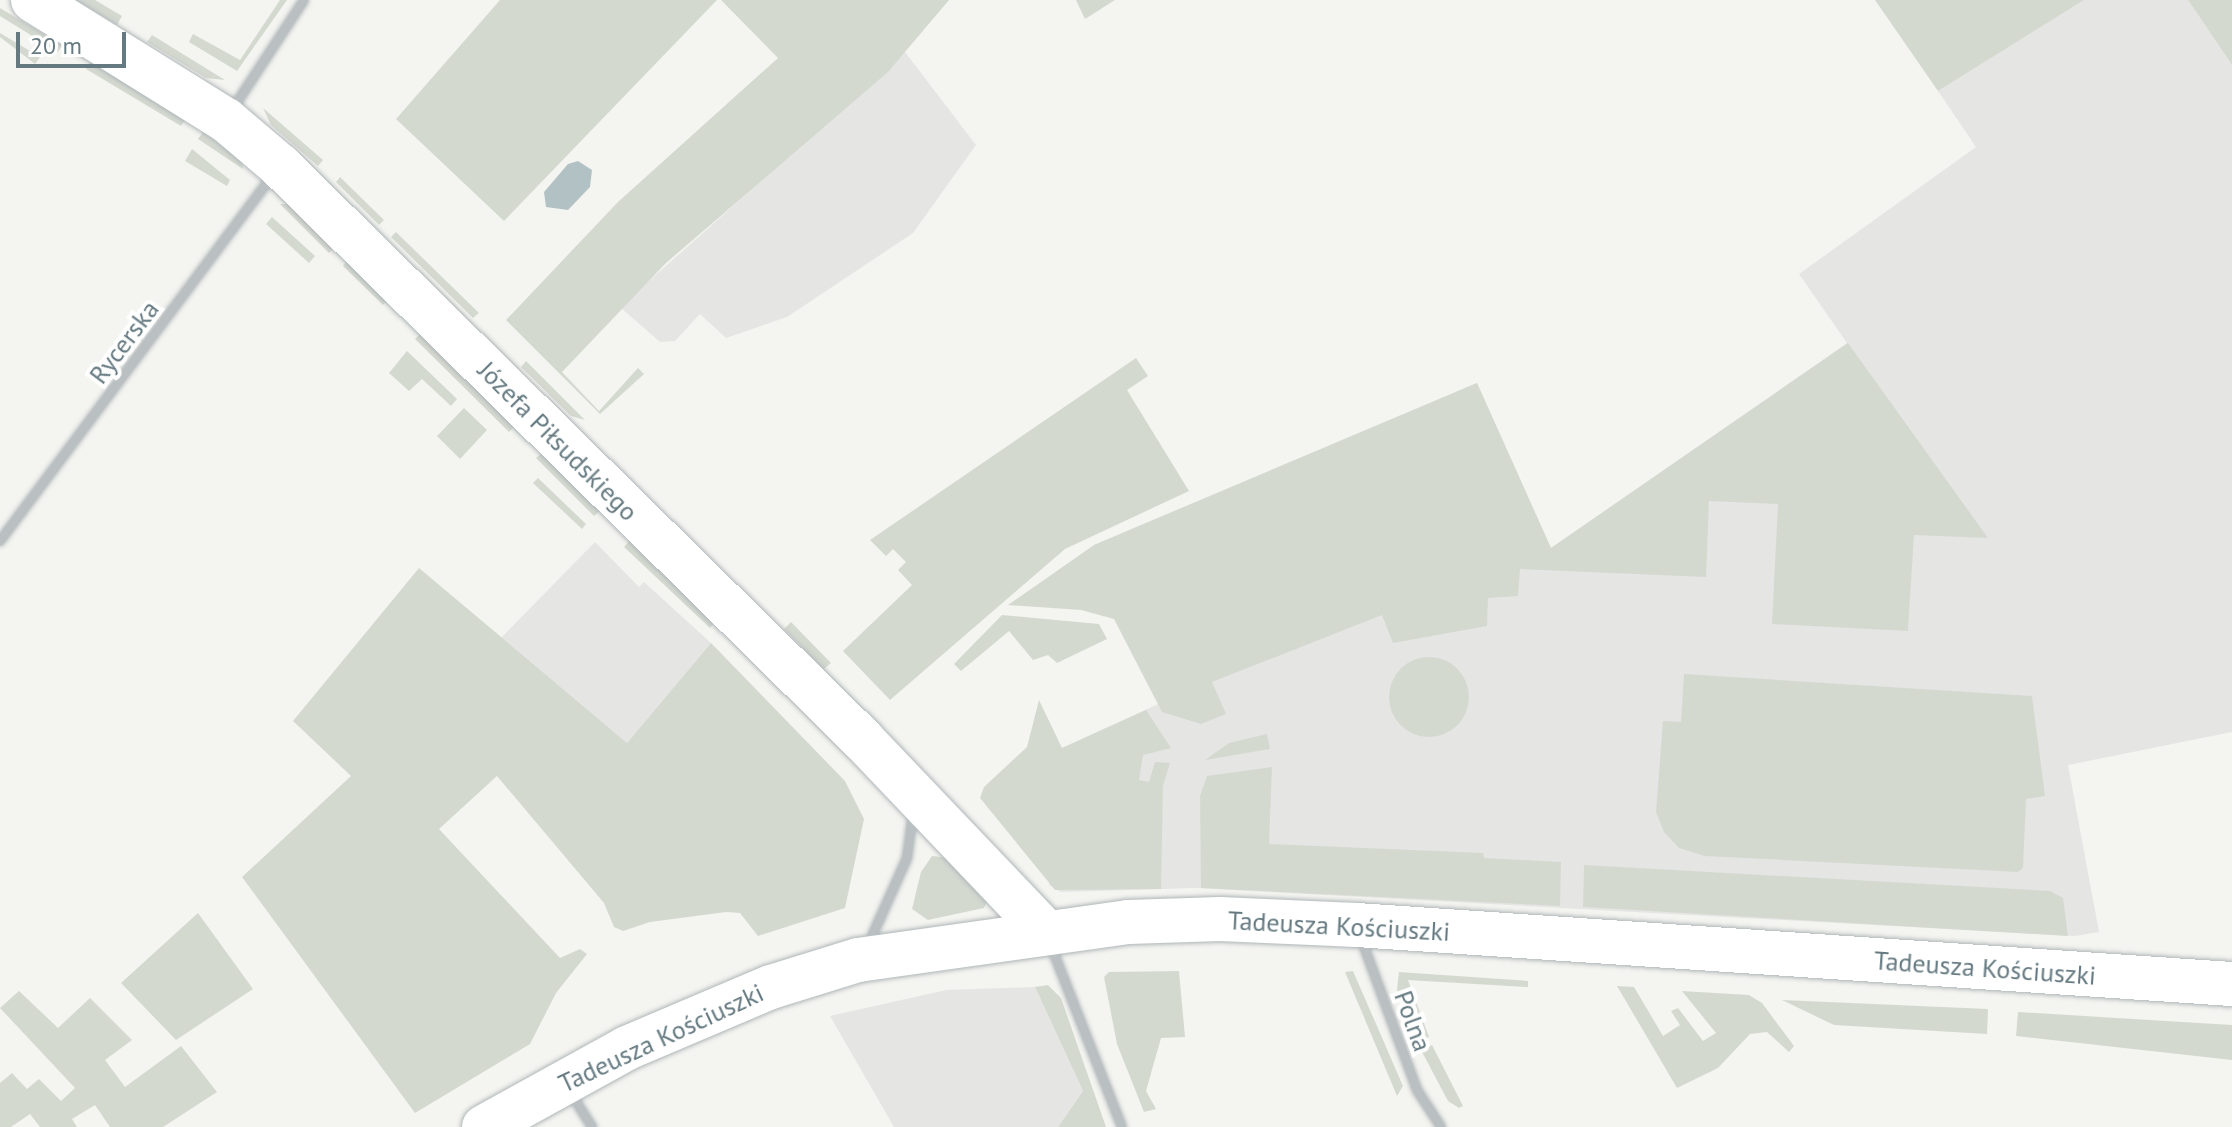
<!DOCTYPE html>
<html>
<head>
<meta charset="utf-8">
<style>
  body { margin:0 }
  #map { position:relative; width:2232px; height:1127px; overflow:hidden; background:#f4f4f0; font-family:"PT Sans",sans-serif }
  div>[style] { position:absolute }
  [style*='--x'] { left:calc(var(--x)*1px); top:calc(var(--y)*1px); width:calc(var(--w)*1px); rotate:calc(var(--a)*1deg) }
  .built>* { inset:0; background:#e5e5e4 }
  .green>* { inset:0; background:#d4d9d0 }
  .round { border-radius:50% }
  .water>* { inset:0; background:#b2c2c4 }
  .roads { filter:drop-shadow(0 0 2px #afb6b9) drop-shadow(0 0 2px #afb6b9) }
  .street>* { height:8px; margin:-4px; padding:0 4px; transform-origin:4px; border-radius:4px; background:#bac0c2 }
  .secondary>* { height:44px; margin:-22px; padding:0 22px; transform-origin:22px; border-radius:22px; background:#fff }
  span { translate:-50% -50%; white-space:nowrap; text-align:center; line-height:1.15; -webkit-text-stroke:8px #fff; paint-order:stroke }
  .street-label { font-size:26px; color:#647980 }
  .scale { position:absolute; left:16px; top:32px; width:110px; height:36px; box-sizing:border-box; border:4px solid #647980; border-top:0; padding-left:10px; font-size:24px; line-height:28px; white-space:nowrap; color:#647980; -webkit-text-stroke:6px #fff; paint-order:stroke }
</style>
</head>
<body>
<div id="map">
  <div class="built">
    <div style="clip-path:polygon(2084px 0,2188px 0,2232px 65px,2232px 732px,2068px 765px,2099px 932px,2075px 936px,1196px 888px,1061px 892px,1049px 885px,1051px 753px,1167px 700px,1094px 545px,1477px 383px,1551px 548px,1847px 343px,1799px 274px,1976px 147px,1938px 91px)"></div>
    <div style="clip-path:polygon(905px 52px,976px 145px,913px 233px,787px 317px,726px 338px,700px 314px,675px 341px,660px 342px,620px 307px)"></div>
    <div style="clip-path:polygon(595px 542px,639px 587px,644px 582px,711px 643px,627px 743px,499px 640px)"></div>
    <div style="clip-path:polygon(1035px 987px,1083px 1091px,1058px 1127px,894px 1127px,830px 1016px,946px 990px)"></div>
  </div>
  <div class="green">
    <div style="clip-path:polygon(76px 0,95px 0,122px 16px,117px 25px)"></div>
    <div style="clip-path:polygon(280px 0,287px 0,237px 71px,189px 42px,193px 34px,240px 60px)"></div>
    <div style="clip-path:polygon(500px 0,717px 0,504px 221px,396px 119px)"></div>
    <div style="clip-path:polygon(721px 0,949px 0,888px 72px,666px 263px,562px 372px,599px 411px,638px 368px,644px 374px,600px 414px,506px 320px,618px 202px,778px 58px)"></div>
    <div style="clip-path:polygon(1076px 0,1115px 0,1085px 19px)"></div>
    <div style="clip-path:polygon(1875px 0,2084px 0,1938px 91px)"></div>
    <div style="clip-path:polygon(2188px 0,2232px 0,2232px 65px)"></div>
    <div style="clip-path:polygon(0 8px,62px 45px,58px 52px,0 16px)"></div>
    <div style="clip-path:polygon(0 33px,40px 57px,35px 64px,0 37px)"></div>
    <div style="clip-path:polygon(152px 35px,225px 80px,206px 78px,147px 42px)"></div>
    <div style="clip-path:polygon(90px 62px,185px 120px,181px 126px,86px 69px)"></div>
    <div style="clip-path:polygon(263px 108px,323px 160px,318px 166px,271px 125px)"></div>
    <div style="clip-path:polygon(203px 132px,242px 161px,243px 169px,198px 139px)"></div>
    <div style="clip-path:polygon(192px 149px,230px 180px,227px 186px,185px 161px)"></div>
    <div style="clip-path:polygon(340px 177px,384px 220px,379px 225px,336px 182px)"></div>
    <div style="clip-path:polygon(280px 204px,289px 204px,335px 247px,329px 253px)"></div>
    <div style="clip-path:polygon(272px 217px,315px 256px,309px 263px,266px 224px)"></div>
    <div style="clip-path:polygon(396px 232px,479px 313px,473px 318px,391px 237px)"></div>
    <div style="clip-path:polygon(348px 260px,388px 299px,383px 305px,343px 266px)"></div>
    <div style="clip-path:polygon(421px 333px,515px 426px,509px 432px,415px 339px)"></div>
    <div style="clip-path:polygon(1848px 343px,1988px 538px,1914px 535px,1908px 631px,1772px 624px,1778px 504px,1709px 501px,1706px 577px,1520px 569px,1518px 596px,1488px 598px,1487px 626px,1393px 643px,1382px 615px,1212px 682px,1226px 714px,1201px 724px,1162px 712px,1114px 619px,1081px 610px,1008px 605px,1094px 545px,1477px 383px,1551px 548px)"></div>
    <div style="clip-path:polygon(407px 351px,457px 399px,451px 406px,422px 379px,409px 391px,389px 373px)"></div>
    <div style="clip-path:polygon(1136px 358px,1148px 376px,1127px 390px,1189px 491px,1065px 549px,890px 700px,843px 651px,912px 585px,898px 570px,906px 562px,893px 549px,886px 556px,870px 540px)"></div>
    <div style="clip-path:polygon(526px 361px,585px 420px,571px 416px,521px 367px)"></div>
    <div style="clip-path:polygon(464px 408px,487px 430px,460px 459px,437px 436px)"></div>
    <div style="clip-path:polygon(542px 453px,600px 511px,594px 516px,536px 458px)"></div>
    <div style="clip-path:polygon(538px 478px,586px 524px,582px 529px,533px 483px)"></div>
    <div style="clip-path:polygon(630px 540px,715px 622px,710px 628px,624px 547px)"></div>
    <div style="clip-path:polygon(419px 568px,627px 743px,711px 643px,845px 781px,864px 819px,845px 908px,758px 936px,740px 913px,726px 912px,650px 922px,623px 931px,614px 927px,604px 903px,497px 776px,439px 829px,560px 958px,580px 949px,587px 954px,556px 993px,530px 1044px,415px 1113px,242px 877px,351px 776px,293px 721px)"></div>
    <div style="clip-path:polygon(1002px 615px,1099px 624px,1107px 639px,1057px 663px,1048px 655px,1033px 660px,1009px 631px,961px 671px,954px 664px)"></div>
    <div style="clip-path:polygon(791px 622px,831px 663px,824px 669px,784px 629px)"></div>
    <div class="round" style="left:1389px;top:657px;width:80px;height:80px"></div>
    <div style="clip-path:polygon(1684px 674px,2032px 696px,2045px 796px,2026px 799px,2023px 868px,2018px 872px,1705px 856px,1679px 848px,1664px 832px,1656px 812px,1663px 721px,1681px 722px)"></div>
    <div style="clip-path:polygon(1039px 700px,1062px 748px,1146px 710px,1171px 748px,1143px 755px,1139px 780px,1149px 782px,1155px 762px,1170px 763px,1163px 786px,1161px 889px,1055px 890px,980px 798px,984px 787px,1027px 747px)"></div>
    <div style="clip-path:polygon(1267px 734px,1270px 749px,1205px 760px,1229px 743px)"></div>
    <div style="clip-path:polygon(1272px 767px,1269px 844px,1483px 853px,1484px 858px,1561px 862px,1560px 906px,1201px 888px,1200px 796px,1207px 776px)"></div>
    <div style="clip-path:polygon(932px 856px,949px 858px,987px 901px,984px 908px,928px 920px,912px 909px,921px 872px)"></div>
    <div style="clip-path:polygon(1584px 865px,2050px 891px,2063px 898px,2068px 936px,1583px 907px)"></div>
    <div style="clip-path:polygon(198px 913px,253px 989px,176px 1040px,121px 983px)"></div>
    <div style="clip-path:polygon(1179px 971px,1185px 1037px,1161px 1038px,1146px 1091px,1156px 1109px,1144px 1112px,1117px 1044px,1104px 977px,1109px 972px)"></div>
    <div style="clip-path:polygon(1353px 971px,1403px 1086px,1397px 1096px,1345px 972px)"></div>
    <div style="clip-path:polygon(1399px 972px,1528px 981px,1528px 987px,1408px 980px,1429px 1037px,1417px 1043px,1397px 990px)"></div>
    <div style="clip-path:polygon(1048px 985px,1061px 998px,1106px 1127px,1058px 1127px,1083px 1091px,1035px 987px)"></div>
    <div style="clip-path:polygon(1617px 986px,1634px 987px,1663px 1036px,1680px 1025px,1671px 1011px,1678px 1008px,1703px 1041px,1716px 1033px,1682px 991px,1749px 995px,1762px 1003px,1794px 1046px,1789px 1052px,1767px 1032px,1750px 1034px,1718px 1068px,1677px 1088px)"></div>
    <div style="clip-path:polygon(19px 991px,58px 1028px,90px 998px,132px 1040px,105px 1060px,125px 1087px,181px 1046px,217px 1092px,163px 1127px,110px 1127px,95px 1105px,72px 1119px,77px 1127px,40px 1127px,30px 1114px,11px 1127px,0 1127px,0 1083px,12px 1073px,27px 1089px,39px 1079px,61px 1101px,75px 1088px,0 1008px)"></div>
    <div style="clip-path:polygon(1782px 1000px,1988px 1009px,1987px 1034px,1834px 1025px)"></div>
    <div style="clip-path:polygon(2018px 1012px,2232px 1025px,2232px 1060px,2016px 1036px)"></div>
    <div style="clip-path:polygon(1432px 1045px,1463px 1106px,1459px 1108px,1448px 1101px,1421px 1050px)"></div>
  </div>
  <div class="water">
    <div style="clip-path:polygon(578px 161px,592px 170px,590px 187px,568px 210px,546px 207px,544px 192px,568px 164px)"></div>
  </div>
  <div class="roads">
    <div class="street">
      <div style="--x:232;--y:110;--w:131;--a:-56.8"></div>
      <div style="--x:0;--y:541;--w:455;--a:-53.3"></div>
      <div style="--x:1362;--y:941;--w:159;--a:69.7"></div>
      <div style="--x:1417;--y:1090;--w:44;--a:57"></div>
      <div style="--x:869;--y:943;--w:93;--a:-65.9"></div>
      <div style="--x:907;--y:858;--w:45;--a:-82.4"></div>
      <div style="--x:1051;--y:946;--w:194;--a:68.6"></div>
      <div style="--x:572;--y:1095;--w:38;--a:58"></div>
    </div>
    <div class="secondary">
      <div style="--x:33;--y:0;--w:227;--a:31.9"></div>
      <div style="--x:226;--y:120;--w:71;--a:40.4"></div>
      <div style="--x:280;--y:166;--w:818;--a:44.55"></div>
      <div style="--x:863;--y:740;--w:262;--a:46.4"></div>
      <div style="--x:484;--y:1127;--w:163;--a:-28.9"></div>
      <div style="--x:627;--y:1048;--w:156;--a:-23"></div>
      <div style="--x:771;--y:987;--w:91;--a:-17.2"></div>
      <div style="--x:858;--y:960;--w:273;--a:-8"></div>
      <div style="--x:1128;--y:922;--w:92;--a:-1.9"></div>
      <div style="--x:1220;--y:919;--w:137;--a:2.5"></div>
      <div style="--x:1357;--y:925;--w:877;--a:3.86"></div>
    </div>
  </div>
  <div class="street-label">
    <span style="left:124px;top:342px;rotate:-53deg">Rycerska</span>
    <span style="left:558px;top:441px;rotate:45deg">Józefa Piłsudskiego</span>
    <span style="left:1339px;top:926px;rotate:3deg">Tadeusza Kościuszki</span>
    <span style="left:1985px;top:968px;rotate:4deg">Tadeusza Kościuszki</span>
    <span style="left:1413px;top:1021px;rotate:70deg">Polna</span>
    <span style="left:661px;top:1038px;rotate:-25deg">Tadeusza Kościuszki</span>
  </div>
  <div class="scale">20 m</div>
</div>
</body>
</html>
